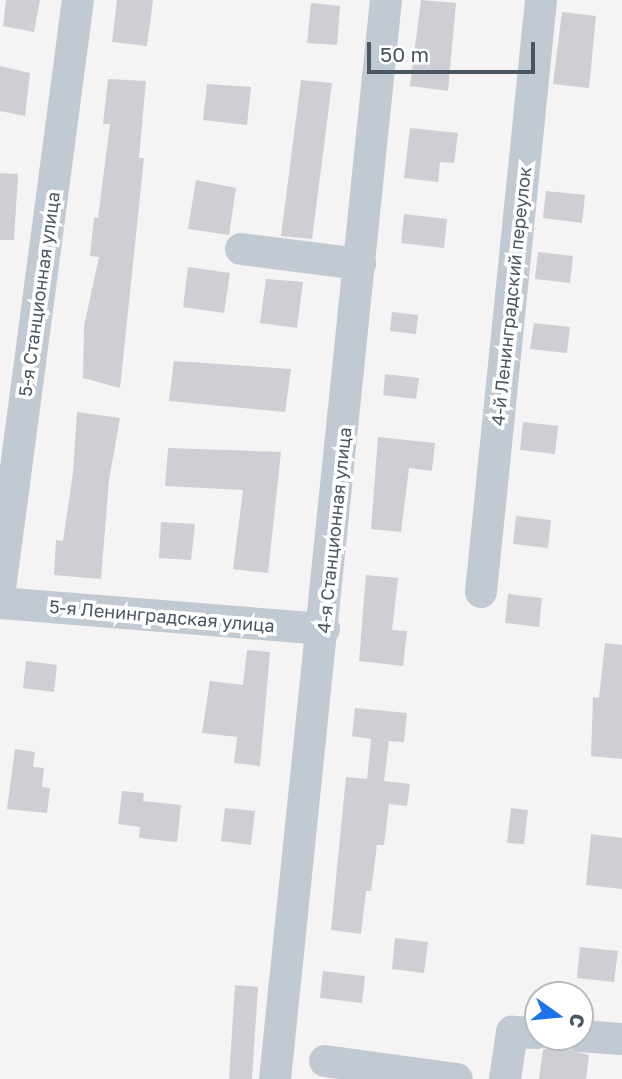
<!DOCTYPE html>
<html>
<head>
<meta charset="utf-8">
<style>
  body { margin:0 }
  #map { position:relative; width:622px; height:1079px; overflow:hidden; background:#f5f3f3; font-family:"Golos Text",sans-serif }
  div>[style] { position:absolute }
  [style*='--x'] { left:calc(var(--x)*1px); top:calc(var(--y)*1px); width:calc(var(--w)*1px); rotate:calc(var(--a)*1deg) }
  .building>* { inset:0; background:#cdcfd5 }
  .minor>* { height:32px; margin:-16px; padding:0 16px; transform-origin:16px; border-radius:16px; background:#c1cad2 }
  span { translate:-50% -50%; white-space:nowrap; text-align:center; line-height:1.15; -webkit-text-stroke:7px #fff; paint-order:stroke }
  .street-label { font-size:18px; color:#4a5661 }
  .north { position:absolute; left:524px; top:981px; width:70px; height:70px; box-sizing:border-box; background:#fff; border:2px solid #b7bbc0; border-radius:50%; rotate:105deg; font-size:19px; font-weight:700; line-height:28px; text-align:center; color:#4a5661 }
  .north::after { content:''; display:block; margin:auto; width:24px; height:32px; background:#1a73e8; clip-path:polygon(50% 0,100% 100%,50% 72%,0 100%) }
  .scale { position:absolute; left:367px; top:42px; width:168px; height:32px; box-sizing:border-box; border:4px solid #4a5661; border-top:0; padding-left:9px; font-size:21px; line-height:24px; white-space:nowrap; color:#4a5661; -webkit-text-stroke:5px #fff; paint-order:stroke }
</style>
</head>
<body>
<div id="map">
  <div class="building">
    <div style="clip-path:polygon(6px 0,40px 0,34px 32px,3px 26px)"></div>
    <div style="clip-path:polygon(117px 0,153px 0,147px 46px,112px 42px)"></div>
    <div style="clip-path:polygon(421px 0,456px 3px,448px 91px,410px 86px)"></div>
    <div style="clip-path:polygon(311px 3px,340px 6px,337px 45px,307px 43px)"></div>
    <div style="clip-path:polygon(562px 12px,596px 16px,589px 88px,553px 84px)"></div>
    <div style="clip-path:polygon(0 66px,30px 73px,25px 116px,0 111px)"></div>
    <div style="clip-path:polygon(108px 79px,146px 81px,139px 158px,144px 158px,120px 388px,83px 378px,84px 326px,99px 257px,90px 256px,94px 217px,98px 218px,110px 124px,103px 124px)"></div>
    <div style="clip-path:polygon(301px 80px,332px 83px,312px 239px,281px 236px)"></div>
    <div style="clip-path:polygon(207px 84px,251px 87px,247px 125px,203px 120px)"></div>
    <div style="clip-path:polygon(410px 128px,458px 133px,454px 163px,440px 162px,438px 182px,404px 178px)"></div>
    <div style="clip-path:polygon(0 173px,18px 174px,14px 240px,0 240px)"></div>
    <div style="clip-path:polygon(196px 180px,236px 188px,229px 235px,188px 229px)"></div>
    <div style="clip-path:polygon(546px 191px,585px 195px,582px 223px,543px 218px)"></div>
    <div style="clip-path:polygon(404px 214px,447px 219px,444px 248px,401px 243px)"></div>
    <div style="clip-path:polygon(538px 252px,573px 256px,570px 283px,535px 279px)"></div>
    <div style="clip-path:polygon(188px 267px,230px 273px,224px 313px,183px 307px)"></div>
    <div style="clip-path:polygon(266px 279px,303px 282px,297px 328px,260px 323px)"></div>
    <div style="clip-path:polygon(392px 312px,418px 315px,416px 334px,390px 331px)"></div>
    <div style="clip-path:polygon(534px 323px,570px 327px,567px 353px,530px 349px)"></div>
    <div style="clip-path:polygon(174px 361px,291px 369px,285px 412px,169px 401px)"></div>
    <div style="clip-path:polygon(385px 374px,419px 378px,416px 399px,383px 395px)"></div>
    <div style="clip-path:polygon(77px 412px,120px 418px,109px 480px,101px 579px,54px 575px,56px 540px,63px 541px,73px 473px)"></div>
    <div style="clip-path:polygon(523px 422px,558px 426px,555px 454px,520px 450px)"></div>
    <div style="clip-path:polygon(378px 437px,435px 443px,432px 471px,409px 468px,401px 532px,371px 529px)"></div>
    <div style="clip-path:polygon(168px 448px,281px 452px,268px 573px,233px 569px,243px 490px,165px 486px)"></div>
    <div style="clip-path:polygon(516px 516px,551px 520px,548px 548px,513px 544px)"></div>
    <div style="clip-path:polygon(161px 522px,195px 524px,191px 560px,159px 558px)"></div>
    <div style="clip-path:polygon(366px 575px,398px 578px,392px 630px,407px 631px,403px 666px,359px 661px)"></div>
    <div style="clip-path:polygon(508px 594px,542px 598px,539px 627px,505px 623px)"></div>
    <div style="clip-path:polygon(605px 643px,622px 645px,622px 759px,591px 756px,593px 697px,599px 698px)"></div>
    <div style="clip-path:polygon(247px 650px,270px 652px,260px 766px,234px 763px,237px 737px,202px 733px,210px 681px,243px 685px)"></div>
    <div style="clip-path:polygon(26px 661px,57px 665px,54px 692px,23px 688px)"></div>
    <div style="clip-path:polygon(355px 708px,407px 713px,404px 742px,389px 741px,384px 781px,410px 784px,407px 806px,389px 804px,384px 845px,377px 845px,371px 891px,366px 891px,361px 934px,331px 930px,346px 777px,367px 779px,371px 739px,352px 736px)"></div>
    <div style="clip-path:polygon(15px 749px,35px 752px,33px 767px,44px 768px,42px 787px,50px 788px,47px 813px,7px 809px)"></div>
    <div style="clip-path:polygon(122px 791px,144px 793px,143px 801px,181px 805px,177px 842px,139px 838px,140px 827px,118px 824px)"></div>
    <div style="clip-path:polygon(225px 808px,255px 811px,251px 845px,221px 841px)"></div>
    <div style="clip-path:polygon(511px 808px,528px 810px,524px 844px,507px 843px)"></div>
    <div style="clip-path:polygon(591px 834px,622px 838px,622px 889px,586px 885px)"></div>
    <div style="clip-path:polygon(395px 938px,428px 942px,424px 973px,392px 969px)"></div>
    <div style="clip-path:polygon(580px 947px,618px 951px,614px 982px,577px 978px)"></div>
    <div style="clip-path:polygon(323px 971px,365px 976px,362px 1003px,320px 998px)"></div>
    <div style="clip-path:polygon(235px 985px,258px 987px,252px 1079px,229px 1079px)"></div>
    <div style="clip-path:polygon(551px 1045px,589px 1055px,586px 1079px,539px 1079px,543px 1050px)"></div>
  </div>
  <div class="minor">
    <div style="--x:241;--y:249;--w:120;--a:7.2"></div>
    <div style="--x:0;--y:589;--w:594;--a:-82.46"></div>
    <div style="--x:481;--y:592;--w:595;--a:-84.21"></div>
    <div style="--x:0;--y:603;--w:325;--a:4.6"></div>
    <div style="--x:580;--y:1036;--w:42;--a:4.1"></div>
    <div style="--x:325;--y:1061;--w:133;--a:7.8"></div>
    <div style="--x:275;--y:1079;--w:1085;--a:-84.13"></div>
    <div style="--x:505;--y:1079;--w:48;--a:-81.5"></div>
    <div style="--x:512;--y:1032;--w:26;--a:2"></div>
  </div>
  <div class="street-label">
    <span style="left:39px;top:294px;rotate:-82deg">5-я Станционная улица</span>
    <span style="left:511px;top:296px;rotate:-84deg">4-й Ленинградский переулок</span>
    <span style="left:334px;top:530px;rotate:-84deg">4-я Станционная улица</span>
    <span style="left:162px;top:616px;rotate:5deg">5-я Ленинградская улица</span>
  </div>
  <div class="north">С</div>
  <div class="scale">50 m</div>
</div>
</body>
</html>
